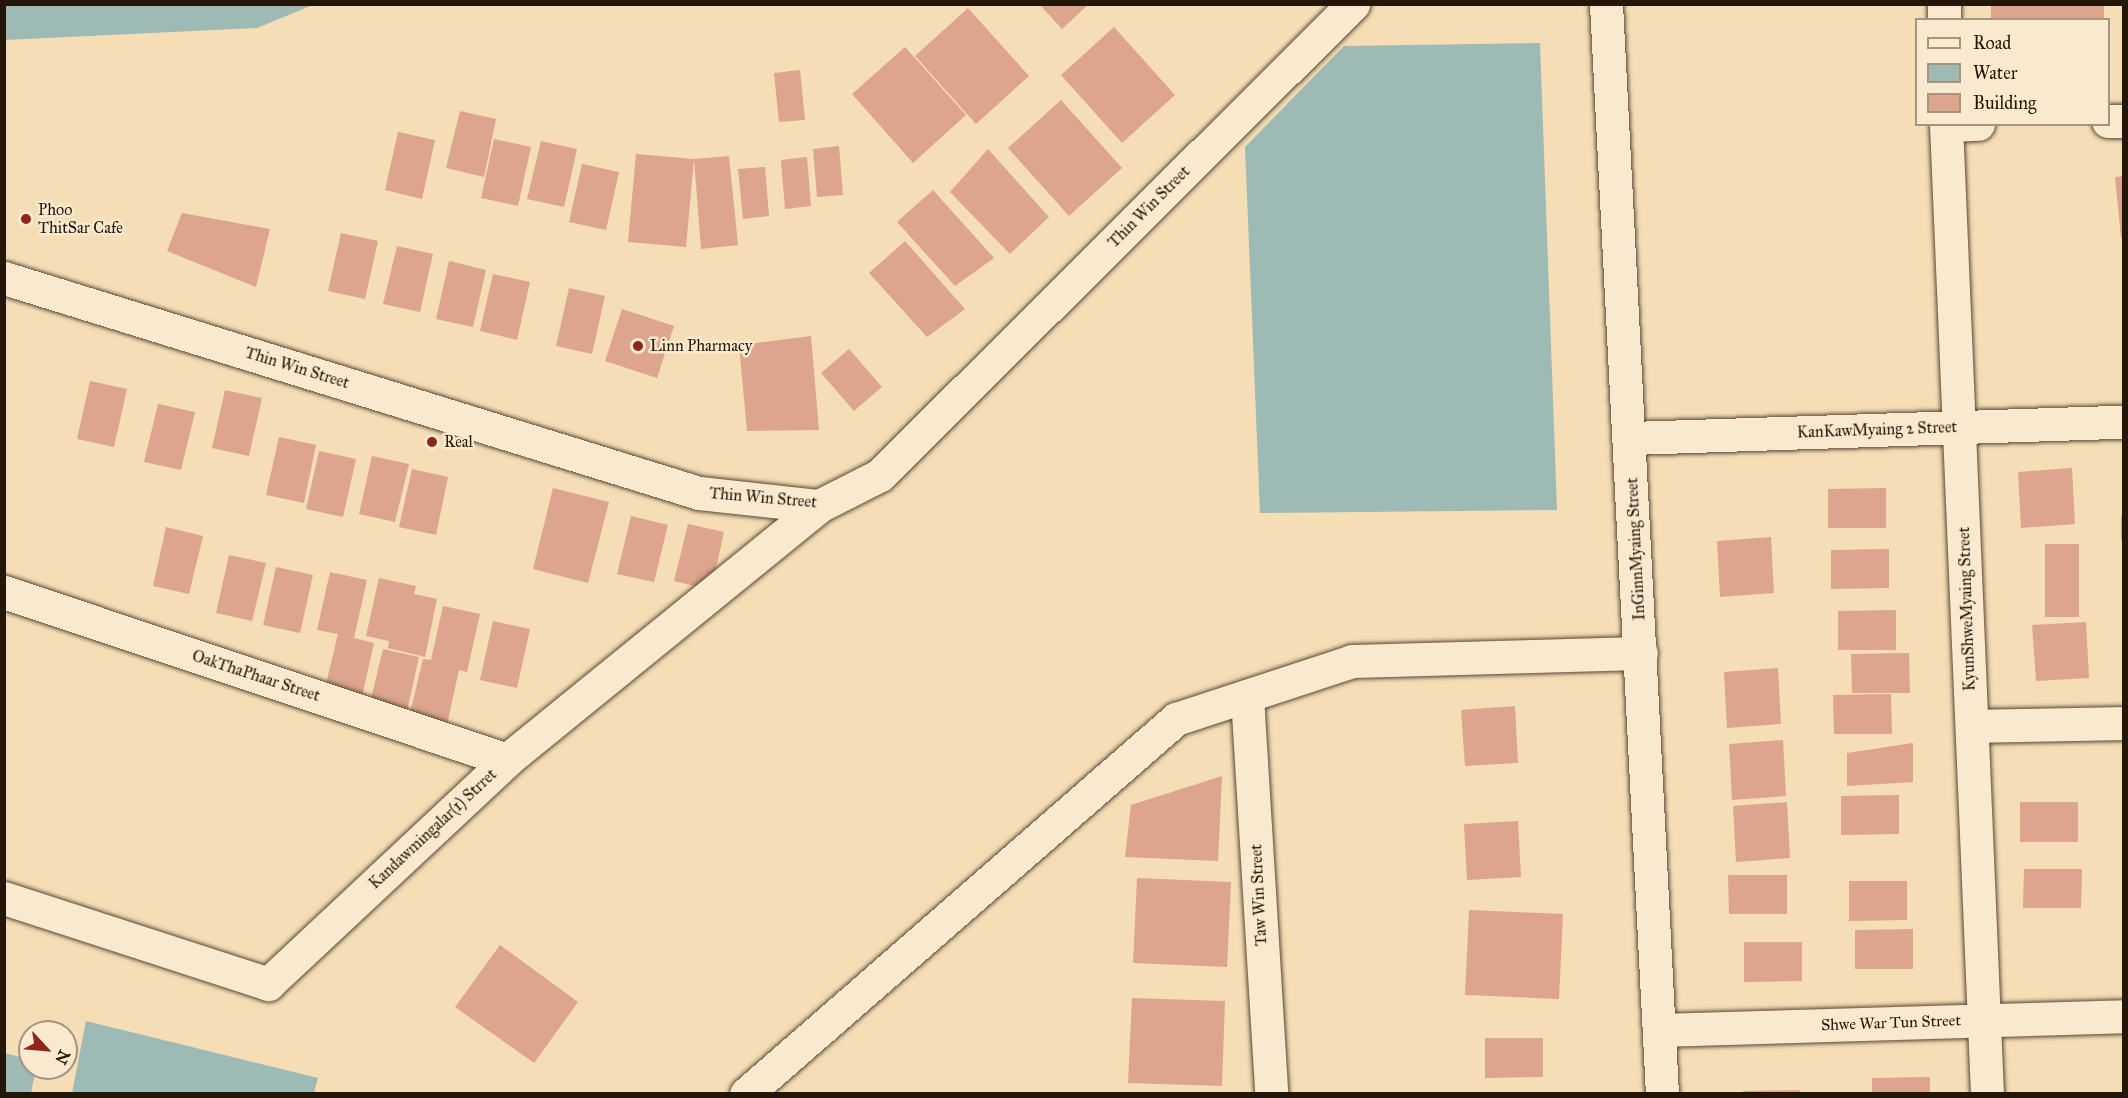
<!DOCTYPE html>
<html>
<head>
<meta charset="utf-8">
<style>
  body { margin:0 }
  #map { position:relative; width:2128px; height:1098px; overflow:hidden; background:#f5ddb5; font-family:"IM FELL Great Primer",serif }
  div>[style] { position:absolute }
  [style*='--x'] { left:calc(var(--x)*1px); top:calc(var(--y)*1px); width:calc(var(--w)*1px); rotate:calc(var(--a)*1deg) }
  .water>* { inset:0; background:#9ebab5 }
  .building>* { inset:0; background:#dda58d }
  .roads { filter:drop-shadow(0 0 2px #584835) drop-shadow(0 0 2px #584835) }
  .minor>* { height:33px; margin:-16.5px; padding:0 16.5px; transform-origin:16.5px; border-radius:16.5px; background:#f8e9cf }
  .secondary>* { height:33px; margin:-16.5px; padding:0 16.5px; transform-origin:16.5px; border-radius:16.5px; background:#f8e9cf }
  .dots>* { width:16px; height:16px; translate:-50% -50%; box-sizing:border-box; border:3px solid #f8e9cf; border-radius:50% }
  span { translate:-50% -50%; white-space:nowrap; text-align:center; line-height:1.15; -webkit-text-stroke:5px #f8e9cf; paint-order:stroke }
  .street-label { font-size:16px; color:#24170a }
  .poi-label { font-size:16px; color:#24170a }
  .left { translate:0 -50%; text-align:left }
  .frame { position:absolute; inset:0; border:6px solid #24170a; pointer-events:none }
  .legend { position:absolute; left:1915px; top:18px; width:195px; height:108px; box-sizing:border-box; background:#f8e9cf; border:2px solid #a39580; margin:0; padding:8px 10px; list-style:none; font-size:18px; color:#24170a }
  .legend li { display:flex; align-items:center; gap:12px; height:30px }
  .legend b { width:30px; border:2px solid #a39580 }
  .north { position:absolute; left:18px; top:1020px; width:60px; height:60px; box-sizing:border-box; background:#f8e9cf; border:2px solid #a39580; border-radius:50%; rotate:116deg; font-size:16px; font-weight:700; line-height:24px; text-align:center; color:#24170a }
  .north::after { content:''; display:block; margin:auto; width:21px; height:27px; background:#8f2418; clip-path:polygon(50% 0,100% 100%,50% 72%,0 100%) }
</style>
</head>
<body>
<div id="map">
  <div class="water">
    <div style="clip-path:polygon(4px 5px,5px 4px,313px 5px,257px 28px,5px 40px)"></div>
    <div style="clip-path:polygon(1540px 43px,1557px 510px,1260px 513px,1245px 147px,1344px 46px)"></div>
    <div style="clip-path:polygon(86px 1021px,318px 1078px,314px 1093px,72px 1093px)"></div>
    <div style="clip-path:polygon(4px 1053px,30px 1059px,30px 1068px,36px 1068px,31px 1093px,5px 1093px)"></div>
  </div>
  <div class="building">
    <div style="clip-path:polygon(1039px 4px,1089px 4px,1062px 29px)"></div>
    <div style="clip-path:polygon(1991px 4px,2104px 4px,2104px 20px,1991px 20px)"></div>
    <div style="clip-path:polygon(968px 8px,1029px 76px,976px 124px,915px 56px)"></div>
    <div style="clip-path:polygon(1114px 27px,1175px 95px,1122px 143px,1061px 75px)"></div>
    <div style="clip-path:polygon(905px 47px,966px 115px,913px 163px,852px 94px)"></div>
    <div style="clip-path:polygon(800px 70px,805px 120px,779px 122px,774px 73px)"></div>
    <div style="clip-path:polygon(1061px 100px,1122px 168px,1069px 216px,1008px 148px)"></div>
    <div style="clip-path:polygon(460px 111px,496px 119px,484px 177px,446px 168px)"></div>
    <div style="clip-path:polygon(398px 132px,435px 140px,422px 199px,385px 190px)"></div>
    <div style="clip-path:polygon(494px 139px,531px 147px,518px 206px,481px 198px)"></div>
    <div style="clip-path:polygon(541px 141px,577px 149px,564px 207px,527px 199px)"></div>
    <div style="clip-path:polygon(839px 146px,843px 195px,817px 197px,813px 149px)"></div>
    <div style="clip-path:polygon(988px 149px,1049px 217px,1010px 254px,950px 192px)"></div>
    <div style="clip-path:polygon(636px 154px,694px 159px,686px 247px,628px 242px)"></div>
    <div style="clip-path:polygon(729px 156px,738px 245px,701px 249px,694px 159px)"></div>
    <div style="clip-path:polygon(807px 157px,811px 206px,785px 209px,781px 160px)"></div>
    <div style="clip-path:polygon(582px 164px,619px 172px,606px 230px,569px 222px)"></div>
    <div style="clip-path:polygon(765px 167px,769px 216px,743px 219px,738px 169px)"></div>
    <div style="clip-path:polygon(2124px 176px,2124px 237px,2121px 238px,2115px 177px)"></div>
    <div style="clip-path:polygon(933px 190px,994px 258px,955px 286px,897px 222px)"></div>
    <div style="clip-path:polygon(182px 213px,270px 229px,256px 287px,167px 251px)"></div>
    <div style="clip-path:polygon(341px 233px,378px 241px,365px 299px,328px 291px)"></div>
    <div style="clip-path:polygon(905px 241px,965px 309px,927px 337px,869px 273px)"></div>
    <div style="clip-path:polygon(397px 246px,433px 254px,420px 312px,383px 304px)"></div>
    <div style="clip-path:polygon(449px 261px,486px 270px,473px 327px,436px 319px)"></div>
    <div style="clip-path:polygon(493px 274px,530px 282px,517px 340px,480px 331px)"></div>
    <div style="clip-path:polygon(569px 288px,605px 296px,592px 354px,556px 346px)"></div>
    <div style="clip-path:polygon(622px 309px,674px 326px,657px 378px,605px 361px)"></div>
    <div style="clip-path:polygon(811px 336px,819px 430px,747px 431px,739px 345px)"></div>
    <div style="clip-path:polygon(849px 349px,882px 387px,854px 411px,821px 373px)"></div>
    <div style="clip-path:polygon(90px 381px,127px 389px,114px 447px,77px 439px)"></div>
    <div style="clip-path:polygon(225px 390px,262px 398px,249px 456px,212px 448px)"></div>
    <div style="clip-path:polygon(158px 404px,195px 412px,181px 470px,144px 462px)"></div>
    <div style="clip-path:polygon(279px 437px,316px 445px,304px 503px,266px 495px)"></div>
    <div style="clip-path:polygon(319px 451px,356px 459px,343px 517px,306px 509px)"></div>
    <div style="clip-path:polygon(372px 456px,409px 464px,395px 522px,359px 514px)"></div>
    <div style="clip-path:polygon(2072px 468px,2075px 524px,2021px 528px,2018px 472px)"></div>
    <div style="clip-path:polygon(412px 469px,448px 477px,436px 535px,399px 527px)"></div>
    <div style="clip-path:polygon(553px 488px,609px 502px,588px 583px,533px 569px)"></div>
    <div style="clip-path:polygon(1886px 488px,1886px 528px,1828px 528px,1828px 489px)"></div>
    <div style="clip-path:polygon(2121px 515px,2124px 515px,2124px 541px,2121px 541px)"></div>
    <div style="clip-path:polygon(631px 516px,668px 525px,654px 582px,617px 574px)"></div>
    <div style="clip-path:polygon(688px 524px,724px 532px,711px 590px,674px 581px)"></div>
    <div style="clip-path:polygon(166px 527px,203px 536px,189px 594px,153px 586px)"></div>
    <div style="clip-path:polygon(1771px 537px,1774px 593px,1720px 597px,1717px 541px)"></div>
    <div style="clip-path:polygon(2045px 544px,2079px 544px,2079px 617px,2045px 617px)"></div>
    <div style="clip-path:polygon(1889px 549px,1889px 588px,1831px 589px,1831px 550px)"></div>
    <div style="clip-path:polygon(229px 555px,266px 563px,252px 621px,216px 613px)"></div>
    <div style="clip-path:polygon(276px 567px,313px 575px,300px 633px,263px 625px)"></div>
    <div style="clip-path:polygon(330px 572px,367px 580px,354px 638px,374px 643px,361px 701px,324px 692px,338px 634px,317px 630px)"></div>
    <div style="clip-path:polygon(379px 578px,416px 586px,414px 594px,437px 599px,425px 657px,388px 648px,389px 641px,366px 636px)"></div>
    <div style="clip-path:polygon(443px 606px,480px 614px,467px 672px,459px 670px,447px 725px,409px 717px,423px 659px,431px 660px)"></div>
    <div style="clip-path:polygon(1896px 610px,1896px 650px,1838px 650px,1838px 611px)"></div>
    <div style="clip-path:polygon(493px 621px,530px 629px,517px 688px,480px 680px)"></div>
    <div style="clip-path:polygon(2086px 622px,2089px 678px,2036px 681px,2032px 625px)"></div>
    <div style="clip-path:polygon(383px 649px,419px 657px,406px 716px,369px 707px)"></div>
    <div style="clip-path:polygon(1909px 653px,1910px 693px,1852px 693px,1851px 654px)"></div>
    <div style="clip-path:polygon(1778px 668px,1781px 724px,1727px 728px,1724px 672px)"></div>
    <div style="clip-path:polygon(1891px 694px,1892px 734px,1834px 734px,1833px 695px)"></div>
    <div style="clip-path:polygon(1515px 706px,1518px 763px,1465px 766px,1461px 710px)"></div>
    <div style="clip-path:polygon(1783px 740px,1786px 796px,1732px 800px,1729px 744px)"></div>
    <div style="clip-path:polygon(1913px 743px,1913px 782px,1847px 786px,1847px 753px)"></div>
    <div style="clip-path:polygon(1222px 776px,1218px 861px,1125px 857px,1131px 805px)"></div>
    <div style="clip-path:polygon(1899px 795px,1899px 834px,1841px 835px,1841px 796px)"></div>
    <div style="clip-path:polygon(1787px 802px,1790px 858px,1736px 862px,1733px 806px)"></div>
    <div style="clip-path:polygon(2020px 802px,2078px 802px,2078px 842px,2020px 842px)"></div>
    <div style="clip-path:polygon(1518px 821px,1521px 877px,1467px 880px,1464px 824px)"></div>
    <div style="clip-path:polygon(2024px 869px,2082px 869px,2081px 908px,2023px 908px)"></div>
    <div style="clip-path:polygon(1728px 875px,1787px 875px,1787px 914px,1729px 914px)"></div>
    <div style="clip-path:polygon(1137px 878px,1231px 882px,1227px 967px,1133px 963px)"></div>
    <div style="clip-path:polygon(1849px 881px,1907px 881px,1907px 920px,1849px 921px)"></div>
    <div style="clip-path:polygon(1469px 910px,1563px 914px,1559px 999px,1465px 995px)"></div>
    <div style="clip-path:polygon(1913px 929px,1913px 969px,1855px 969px,1855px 930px)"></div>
    <div style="clip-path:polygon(1744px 942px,1802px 942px,1802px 981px,1744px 982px)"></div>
    <div style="clip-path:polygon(500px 945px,578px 1002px,534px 1063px,455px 1007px)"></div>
    <div style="clip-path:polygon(1132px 998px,1225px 1001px,1222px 1086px,1128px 1083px)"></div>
    <div style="clip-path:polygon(1485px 1038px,1543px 1038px,1543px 1077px,1485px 1078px)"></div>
    <div style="clip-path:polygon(1930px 1077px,1930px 1094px,1872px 1094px,1872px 1078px)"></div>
    <div style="clip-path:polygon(1800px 1090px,1800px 1094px,1742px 1094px,1743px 1091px)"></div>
  </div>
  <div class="roads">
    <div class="minor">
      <div style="--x:1606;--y:4;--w:1091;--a:87.06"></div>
      <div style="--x:1944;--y:4;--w:16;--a:90"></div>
      <div style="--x:2108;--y:121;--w:16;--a:0"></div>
      <div style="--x:1946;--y:124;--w:971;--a:87.58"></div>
      <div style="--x:1946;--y:125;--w:32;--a:-2"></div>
      <div style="--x:1631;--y:438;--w:493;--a:-1.9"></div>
      <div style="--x:4;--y:592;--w:530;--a:18.47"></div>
      <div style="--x:1247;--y:696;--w:399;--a:86.5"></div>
      <div style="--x:1972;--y:726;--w:152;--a:-1.1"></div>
      <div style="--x:4;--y:898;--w:278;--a:18"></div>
      <div style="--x:268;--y:984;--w:328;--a:-43.1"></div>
      <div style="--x:507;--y:760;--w:402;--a:-39.1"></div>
      <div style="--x:1659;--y:1030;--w:465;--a:-1.7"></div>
      <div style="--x:746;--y:1094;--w:571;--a:-41.09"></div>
      <div style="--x:1176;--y:719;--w:185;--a:-18.2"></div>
      <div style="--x:1352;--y:661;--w:289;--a:-1.6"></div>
    </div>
    <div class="secondary">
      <div style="--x:4;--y:278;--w:727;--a:17.19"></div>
      <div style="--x:699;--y:493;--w:121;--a:6.2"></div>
      <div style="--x:819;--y:506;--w:68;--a:-26.9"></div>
      <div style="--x:880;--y:475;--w:668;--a:-44.88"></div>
    </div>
  </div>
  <div class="dots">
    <div style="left:26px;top:219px;background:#8f2418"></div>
    <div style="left:638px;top:346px;background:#8f2418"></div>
    <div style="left:432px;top:442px;background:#8f2418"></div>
  </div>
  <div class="street-label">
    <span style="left:1149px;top:207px;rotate:-45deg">Thin Win Street</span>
    <span style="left:297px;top:368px;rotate:17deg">Thin Win Street</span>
    <span style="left:1877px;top:430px;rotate:-2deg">KanKawMyaing 2 Street</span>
    <span style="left:763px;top:498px;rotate:5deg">Thin Win Street</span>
    <span style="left:1636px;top:549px;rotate:-93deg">InGinnMyaing Street</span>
    <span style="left:1967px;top:609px;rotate:-92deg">KyunShweMyaing Street</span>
    <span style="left:256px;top:676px;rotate:18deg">OakThaPhaar Street</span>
    <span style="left:433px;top:829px;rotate:-43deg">Kandawmingalar(1) Strret</span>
    <span style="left:1259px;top:895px;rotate:-93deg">Taw Win Street</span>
    <span style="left:1891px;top:1023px;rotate:-2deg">Shwe War Tun Street</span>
  </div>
  <div class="poi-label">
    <span class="left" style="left:38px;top:219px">Phoo<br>ThitSar Cafe</span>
    <span class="left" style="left:650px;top:346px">Linn Pharmacy</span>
    <span class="left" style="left:444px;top:442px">Real</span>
  </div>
  <div class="frame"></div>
  <ul class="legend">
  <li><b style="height:8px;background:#f8e9cf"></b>Road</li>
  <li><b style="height:16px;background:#9ebab5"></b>Water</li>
  <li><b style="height:16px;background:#dda58d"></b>Building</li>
  </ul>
  <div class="north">N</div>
</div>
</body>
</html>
